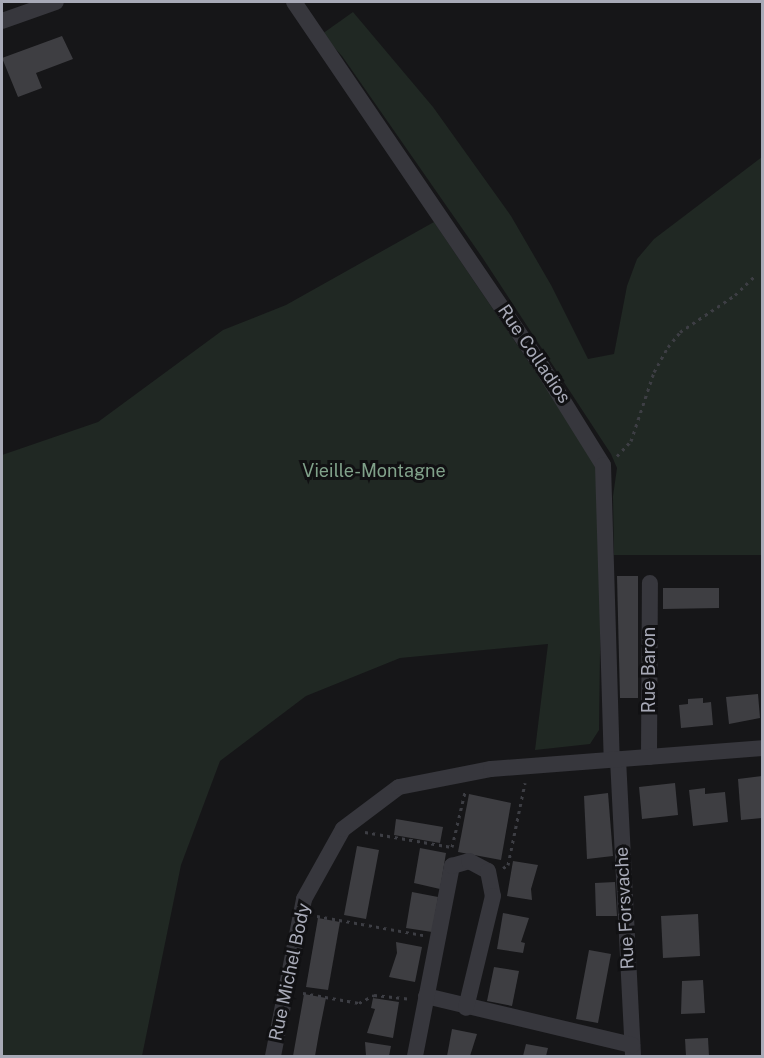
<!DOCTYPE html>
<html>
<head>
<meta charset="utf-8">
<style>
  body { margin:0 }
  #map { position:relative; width:764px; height:1058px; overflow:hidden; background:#161618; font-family:"Public Sans",sans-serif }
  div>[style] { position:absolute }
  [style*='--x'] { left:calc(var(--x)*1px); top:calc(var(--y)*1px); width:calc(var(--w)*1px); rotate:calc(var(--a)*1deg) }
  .green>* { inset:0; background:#202823 }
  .building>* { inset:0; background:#3e3e42 }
  .path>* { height:3px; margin-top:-1.5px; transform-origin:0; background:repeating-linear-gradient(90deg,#3d3e44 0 3px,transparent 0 7.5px) }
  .minor>* { height:16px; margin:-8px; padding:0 8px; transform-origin:8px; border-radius:8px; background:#37373d }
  span { translate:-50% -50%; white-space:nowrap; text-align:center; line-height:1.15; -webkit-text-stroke:6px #111113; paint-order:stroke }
  .street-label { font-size:18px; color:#a8aab7 }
  .park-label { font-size:18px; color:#80a18a }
  .frame { position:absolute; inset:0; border:3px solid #a8aab7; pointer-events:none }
</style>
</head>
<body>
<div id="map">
  <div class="green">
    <div style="clip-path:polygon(353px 12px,433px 107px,511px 216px,551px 285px,588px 359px,614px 354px,627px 286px,637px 259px,654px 239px,762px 157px,762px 555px,614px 555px,613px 496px,617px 468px,611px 454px,482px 257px,342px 56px,322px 34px)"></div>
    <div style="clip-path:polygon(434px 222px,593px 457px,602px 497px,599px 730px,590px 744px,535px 750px,548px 644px,400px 658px,306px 696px,220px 761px,181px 865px,142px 1056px,2px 1056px,2px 455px,98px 422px,223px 330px,286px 305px)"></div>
  </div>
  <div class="building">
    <div style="clip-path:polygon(62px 36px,73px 59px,36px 73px,42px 88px,18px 97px,2px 58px)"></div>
    <div style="clip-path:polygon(617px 576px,638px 576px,638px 698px,620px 698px)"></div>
    <div style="clip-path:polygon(663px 588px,719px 588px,719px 608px,663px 609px)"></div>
    <div style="clip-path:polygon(758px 694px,760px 718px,729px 724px,726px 697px)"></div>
    <div style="clip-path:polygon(703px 698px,703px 703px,711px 702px,713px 725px,681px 728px,679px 705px,688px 704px,688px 699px)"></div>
    <div style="clip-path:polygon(762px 776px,762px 818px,741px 820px,738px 779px)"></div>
    <div style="clip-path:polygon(675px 783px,678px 815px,642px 819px,639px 787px)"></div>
    <div style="clip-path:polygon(705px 788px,705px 794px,725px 792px,728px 822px,693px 826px,689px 790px)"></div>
    <div style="clip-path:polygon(608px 793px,613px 856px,587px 859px,584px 796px)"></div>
    <div style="clip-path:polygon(469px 794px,511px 803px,501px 860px,458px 852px)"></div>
    <div style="clip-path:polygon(396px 819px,443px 827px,440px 843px,394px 835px)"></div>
    <div style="clip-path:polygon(357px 846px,379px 850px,366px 919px,344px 915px)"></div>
    <div style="clip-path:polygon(420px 848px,446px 853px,440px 889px,414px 883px)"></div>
    <div style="clip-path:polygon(513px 861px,538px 865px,531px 889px,532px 900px,507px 896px)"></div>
    <div style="clip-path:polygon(615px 882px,617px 916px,596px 916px,595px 883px)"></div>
    <div style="clip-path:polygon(412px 892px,438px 897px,432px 932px,406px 928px)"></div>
    <div style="clip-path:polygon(503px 913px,529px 918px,521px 942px,525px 943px,523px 953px,497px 949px)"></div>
    <div style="clip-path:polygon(698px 914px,700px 956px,663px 958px,661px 916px)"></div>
    <div style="clip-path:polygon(318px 918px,340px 922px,328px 990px,306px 987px)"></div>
    <div style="clip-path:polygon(396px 942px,422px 947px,415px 982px,389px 977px,397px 953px)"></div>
    <div style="clip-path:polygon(589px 950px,611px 954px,598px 1023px,576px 1019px)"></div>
    <div style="clip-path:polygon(494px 967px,519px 971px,512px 1006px,487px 1001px)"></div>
    <div style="clip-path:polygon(703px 980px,705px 1013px,681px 1014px,682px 981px)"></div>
    <div style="clip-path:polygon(304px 994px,326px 998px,319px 1033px,315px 1056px,293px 1056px)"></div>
    <div style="clip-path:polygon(373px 998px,399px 1002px,393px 1038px,367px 1033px,375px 1009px,371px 1008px)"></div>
    <div style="clip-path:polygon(452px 1029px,477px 1034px,470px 1056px,447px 1056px)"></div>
    <div style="clip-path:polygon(708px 1038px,709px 1056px,686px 1056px,685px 1039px)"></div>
    <div style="clip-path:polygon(365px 1042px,391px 1046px,389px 1056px,366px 1056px)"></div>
    <div style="clip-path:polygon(526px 1044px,548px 1048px,546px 1056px,523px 1056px)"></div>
  </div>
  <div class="path">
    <div style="--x:617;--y:456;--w:21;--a:-47"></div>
    <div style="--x:631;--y:441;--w:73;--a:-71.6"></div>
    <div style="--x:654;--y:372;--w:29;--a:-61"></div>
    <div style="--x:668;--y:347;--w:19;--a:-51"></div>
    <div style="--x:680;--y:332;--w:66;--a:-33.9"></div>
    <div style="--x:735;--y:295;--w:28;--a:-44"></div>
    <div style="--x:365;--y:832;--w:88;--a:9.8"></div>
    <div style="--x:452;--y:847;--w:57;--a:-76.7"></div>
    <div style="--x:503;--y:868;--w:6;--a:-31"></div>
    <div style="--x:508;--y:865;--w:84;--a:-78.3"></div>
    <div style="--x:317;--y:916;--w:108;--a:10.2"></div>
    <div style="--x:303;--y:993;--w:57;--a:10.1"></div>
    <div style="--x:359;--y:1003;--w:17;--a:-28"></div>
    <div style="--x:374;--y:995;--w:36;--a:6"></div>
  </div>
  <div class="minor">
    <div style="--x:294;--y:2;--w:441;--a:55.8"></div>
    <div style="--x:542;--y:367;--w:115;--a:58.1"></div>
    <div style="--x:603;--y:465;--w:295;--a:88.3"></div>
    <div style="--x:2;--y:21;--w:57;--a:-19.4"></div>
    <div style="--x:649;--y:757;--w:174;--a:-89.7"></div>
    <div style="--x:618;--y:759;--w:297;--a:87.1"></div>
    <div style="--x:426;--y:996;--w:212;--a:13.4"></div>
    <div style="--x:273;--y:1056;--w:160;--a:-78.8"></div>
    <div style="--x:304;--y:899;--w:80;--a:-60.9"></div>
    <div style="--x:343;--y:829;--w:70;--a:-36.9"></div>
    <div style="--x:399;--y:787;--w:94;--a:-11.1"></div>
    <div style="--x:491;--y:769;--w:272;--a:-4.4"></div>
    <div style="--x:415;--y:1056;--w:194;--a:-79"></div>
    <div style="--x:452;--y:866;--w:18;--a:-16"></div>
    <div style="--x:469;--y:861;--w:21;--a:28"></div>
    <div style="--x:488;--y:871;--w:25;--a:79"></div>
    <div style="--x:493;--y:896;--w:115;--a:103.6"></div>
  </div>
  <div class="street-label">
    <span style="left:534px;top:354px;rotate:56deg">Rue Colladios</span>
    <span style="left:649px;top:670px;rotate:-90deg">Rue Baron</span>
    <span style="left:625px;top:908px;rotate:-93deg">Rue Forsvache</span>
    <span style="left:290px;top:972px;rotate:-78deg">Rue Michel Body</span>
  </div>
  <div class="park-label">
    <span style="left:374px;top:471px">Vieille-Montagne</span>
  </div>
  <div class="frame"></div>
</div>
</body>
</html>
